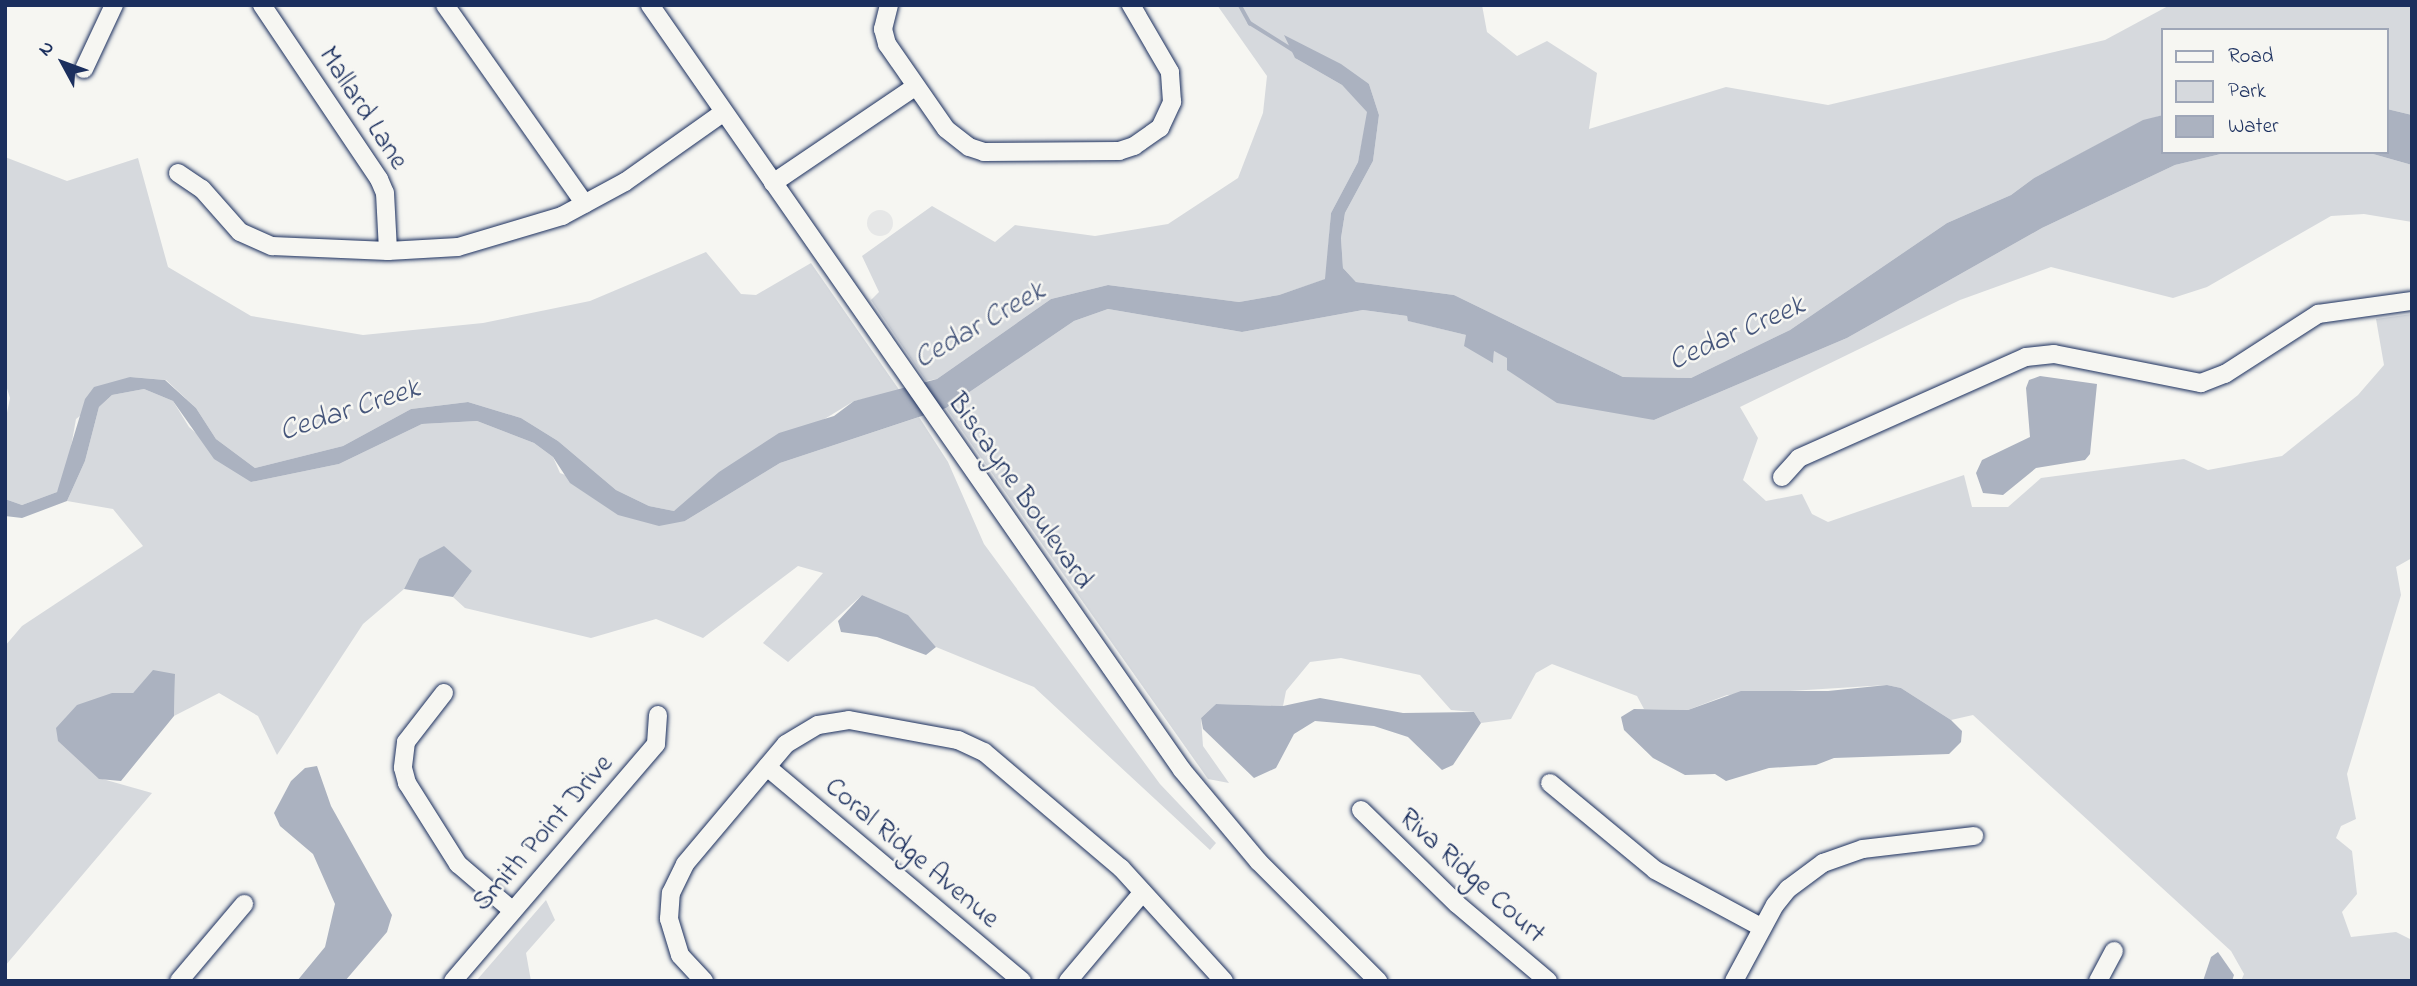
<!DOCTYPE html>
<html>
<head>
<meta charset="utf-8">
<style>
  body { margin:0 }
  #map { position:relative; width:2417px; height:986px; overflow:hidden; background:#f6f6f2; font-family:"Indie Flower",sans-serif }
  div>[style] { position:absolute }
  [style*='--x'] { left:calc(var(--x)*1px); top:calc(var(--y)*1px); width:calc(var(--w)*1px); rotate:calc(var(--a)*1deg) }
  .built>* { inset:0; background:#e6e7e7 }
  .round { border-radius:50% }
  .green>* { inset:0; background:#d6d9dd }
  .water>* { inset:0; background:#abb2c0 }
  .stream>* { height:3.5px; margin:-1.75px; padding:0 1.75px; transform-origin:1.75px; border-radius:1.75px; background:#abb2c0 }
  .roads { filter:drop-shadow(0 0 2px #1b2f5e) drop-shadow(0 0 2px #1b2f5e) }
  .minor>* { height:18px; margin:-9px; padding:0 9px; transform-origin:9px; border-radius:9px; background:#f6f6f2 }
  span { translate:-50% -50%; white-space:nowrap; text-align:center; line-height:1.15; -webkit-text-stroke:5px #f6f6f2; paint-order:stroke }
  .street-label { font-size:28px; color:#1b2f5e }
  .water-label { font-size:30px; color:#46567b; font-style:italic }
  .frame { position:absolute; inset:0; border:7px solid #1b2f5e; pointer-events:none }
  .legend { position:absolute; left:2161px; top:28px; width:228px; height:126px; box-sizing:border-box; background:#f6f6f2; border:2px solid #9ea6b7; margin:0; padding:9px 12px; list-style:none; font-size:21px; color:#1b2f5e }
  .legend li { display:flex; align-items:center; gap:14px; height:35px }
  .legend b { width:35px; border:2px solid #9ea6b7 }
  .north { position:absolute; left:28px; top:28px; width:70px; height:70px; -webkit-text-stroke:5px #f6f6f2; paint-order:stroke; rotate:311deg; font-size:19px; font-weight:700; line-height:28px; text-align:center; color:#1b2f5e }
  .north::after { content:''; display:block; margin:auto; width:24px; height:32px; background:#1b2f5e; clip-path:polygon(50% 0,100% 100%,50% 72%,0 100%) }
</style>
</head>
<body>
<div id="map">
  <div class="built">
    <div class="round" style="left:867px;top:210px;width:26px;height:26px"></div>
  </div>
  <div class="green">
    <div style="clip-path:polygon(1217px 5px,1482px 5px,1487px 32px,1517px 56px,1547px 41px,1597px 73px,1589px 129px,1726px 87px,1828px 105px,2105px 40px,2170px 5px,2412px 5px,2412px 115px,2387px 109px,2387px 30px,2163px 30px,2163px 115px,2143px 121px,2034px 178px,2011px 195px,1947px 223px,1790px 330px,1691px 378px,1623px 377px,1454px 295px,1356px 282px,1343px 268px,1341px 238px,1345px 213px,1373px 161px,1379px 115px,1369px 84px,1295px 58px,1342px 85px,1368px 112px,1358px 162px,1331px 213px,1326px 279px,1279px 295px,1239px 302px,1108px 285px,1051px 299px,937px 379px,926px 381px,871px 300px,879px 292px,862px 256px,932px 206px,995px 242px,1015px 225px,1095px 236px,1168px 224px,1238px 178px,1263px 113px,1267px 76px)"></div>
    <div style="clip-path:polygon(2229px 152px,2366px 152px,2412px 165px,2412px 222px,2364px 214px,2331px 216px,2207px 287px,2173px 298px,2051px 267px,1960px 300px,1740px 407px,1758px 438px,1743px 480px,1766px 501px,1802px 494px,1812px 514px,1828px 522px,1964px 475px,1972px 507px,2008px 507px,2041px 478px,2184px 459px,2208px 470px,2282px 456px,2358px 395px,2384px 365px,2376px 319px,2412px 314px,2412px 558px,2396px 567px,2401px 595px,2347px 774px,2356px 819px,2341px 826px,2336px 838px,2352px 851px,2357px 894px,2342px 912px,2351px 937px,2396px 932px,2412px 940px,2412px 981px,2241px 981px,2244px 974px,2231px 951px,1973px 715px,1951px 720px,1901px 688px,1887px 685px,1727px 695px,1688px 710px,1644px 709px,1637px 696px,1552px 664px,1536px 673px,1511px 719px,1481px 723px,1474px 712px,1451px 710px,1420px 675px,1341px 658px,1310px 662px,1286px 691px,1283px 706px,1216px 704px,1201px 718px,1203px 746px,1229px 783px,1208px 779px,946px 408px,1074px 321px,1108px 309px,1242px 332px,1363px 310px,1407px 316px,1409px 321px,1466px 335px,1493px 362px,1494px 351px,1654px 420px,1847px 338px,2042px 228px,2175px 165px)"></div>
    <div style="clip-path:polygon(5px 157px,67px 181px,138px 158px,168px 267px,251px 316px,363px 335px,483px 323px,590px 301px,706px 252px,741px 294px,756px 295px,811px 263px,900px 391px,854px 401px,674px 511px,649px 506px,616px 490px,558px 441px,521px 418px,468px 402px,411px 409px,343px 446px,255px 468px,216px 439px,196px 408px,166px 380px,130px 377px,76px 419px,66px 475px,57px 492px,22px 505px,5px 499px,5px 423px,10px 398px,5px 382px)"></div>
    <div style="clip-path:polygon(144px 389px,173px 401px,189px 427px,251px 482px,339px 464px,422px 424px,477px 421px,534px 443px,553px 457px,560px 473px,685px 521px,780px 463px,919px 417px,948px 462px,984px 544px,1160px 784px,1216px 843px,1210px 850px,1034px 687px,936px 647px,908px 616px,862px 595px,788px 662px,763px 643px,823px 573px,798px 566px,703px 638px,656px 619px,591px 638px,465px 608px,453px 597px,472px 571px,419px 559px,404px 589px,363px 624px,277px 755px,258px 716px,219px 693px,174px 716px,175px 675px,153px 671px,133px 693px,112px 693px,99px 778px,152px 793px,5px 966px,5px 646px,22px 626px,143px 546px,113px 509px,67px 501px,85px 461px,99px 407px,112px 395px)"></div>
    <div style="clip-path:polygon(546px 900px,555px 920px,526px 953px,531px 981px,476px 981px)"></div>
  </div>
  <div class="water">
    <div style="clip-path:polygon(1284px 35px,1341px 64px,1369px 84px,1379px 115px,1373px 161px,1345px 213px,1341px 238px,1343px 268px,1356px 282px,1454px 295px,1623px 377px,1691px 378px,1790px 330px,1947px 223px,2011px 195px,2034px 178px,2143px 120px,2163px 115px,2163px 152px,2229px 152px,2175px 165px,2042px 228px,1847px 338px,1654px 420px,1557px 403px,1507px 370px,1507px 358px,1494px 351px,1493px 363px,1464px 346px,1466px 335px,1408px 321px,1407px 316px,1363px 310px,1242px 332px,1108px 309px,1074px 321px,946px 408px,780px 463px,685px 521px,659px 526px,618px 515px,570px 483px,553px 457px,534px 443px,477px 421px,422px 424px,339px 464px,251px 482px,214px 459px,173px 401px,144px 389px,112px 395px,99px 407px,85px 461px,67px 501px,22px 518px,5px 516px,5px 499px,22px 505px,57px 492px,85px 399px,94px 387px,130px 377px,165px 380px,196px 408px,216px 439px,255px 468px,343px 446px,411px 409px,468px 402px,521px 418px,558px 441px,616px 490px,649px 506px,674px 511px,719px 472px,779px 433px,834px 416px,854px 401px,937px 379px,1051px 299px,1108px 285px,1239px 302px,1279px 295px,1325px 279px,1331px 213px,1358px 162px,1367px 112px,1342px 85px,1295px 58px)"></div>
    <div style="clip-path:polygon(2387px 109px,2412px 115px,2412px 165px,2366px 152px,2387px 152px)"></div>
    <div style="clip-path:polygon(2040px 376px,2097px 384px,2090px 454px,2085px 460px,2036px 468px,2003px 495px,1983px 493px,1976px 473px,1982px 460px,2030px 437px,2026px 388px,2029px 380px)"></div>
    <div style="clip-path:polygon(444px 546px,472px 571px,453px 597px,404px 589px,419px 559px)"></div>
    <div style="clip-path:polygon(862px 595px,908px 615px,936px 647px,926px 655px,877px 637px,841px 632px,838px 621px)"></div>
    <div style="clip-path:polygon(153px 670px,175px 674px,174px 716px,121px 781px,99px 779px,58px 741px,56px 728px,77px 705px,112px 693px,133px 693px)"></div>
    <div style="clip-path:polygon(1887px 685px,1901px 688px,1951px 720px,1962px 731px,1961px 742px,1949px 754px,1834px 758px,1816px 765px,1769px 768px,1726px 781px,1715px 774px,1685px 775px,1653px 758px,1624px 730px,1621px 717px,1634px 709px,1688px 710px,1741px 691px,1828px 691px)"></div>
    <div style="clip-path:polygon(1320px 698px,1403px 713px,1474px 712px,1481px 723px,1453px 765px,1442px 770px,1408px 737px,1374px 726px,1315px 721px,1294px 734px,1276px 768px,1254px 778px,1203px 729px,1201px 718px,1216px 704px,1283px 706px)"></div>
    <div style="clip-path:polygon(317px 766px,331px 806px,392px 915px,387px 932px,345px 981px,297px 981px,325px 947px,335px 904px,313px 854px,280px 826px,274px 813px,291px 781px,305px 768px)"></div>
    <div style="clip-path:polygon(2218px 952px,2234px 975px,2232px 981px,2203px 981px,2211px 957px)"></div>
  </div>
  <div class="stream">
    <div style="--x:1240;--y:5;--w:21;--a:61"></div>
    <div style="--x:1250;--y:23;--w:51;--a:32.1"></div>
  </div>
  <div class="roads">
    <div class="minor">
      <div style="--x:262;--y:5;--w:210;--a:56.1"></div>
      <div style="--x:379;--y:179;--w:15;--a:67"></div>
      <div style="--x:385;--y:193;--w:58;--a:87"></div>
      <div style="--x:445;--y:5;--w:243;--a:54.9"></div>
      <div style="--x:650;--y:5;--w:932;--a:55.18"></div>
      <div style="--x:1182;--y:770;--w:119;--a:50.1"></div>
      <div style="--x:1258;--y:861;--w:170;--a:45"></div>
      <div style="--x:889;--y:5;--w:25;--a:104"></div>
      <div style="--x:883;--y:29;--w:16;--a:75"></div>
      <div style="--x:887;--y:44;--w:103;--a:55.2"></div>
      <div style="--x:946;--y:129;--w:29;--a:38"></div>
      <div style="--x:969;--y:147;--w:16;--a:18"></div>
      <div style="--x:984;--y:152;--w:135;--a:-0.4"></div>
      <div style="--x:1119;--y:151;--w:16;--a:-18"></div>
      <div style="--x:1134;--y:146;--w:32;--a:-35"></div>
      <div style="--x:1160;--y:128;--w:29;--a:-65"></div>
      <div style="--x:1172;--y:102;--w:30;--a:-94"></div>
      <div style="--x:1170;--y:72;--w:78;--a:-120.2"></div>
      <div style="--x:84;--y:69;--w:71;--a:-64.9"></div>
      <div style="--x:178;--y:173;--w:29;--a:34"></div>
      <div style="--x:202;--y:189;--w:57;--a:48.5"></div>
      <div style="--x:240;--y:232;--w:35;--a:24"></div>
      <div style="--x:272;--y:246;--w:116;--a:2.5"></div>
      <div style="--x:388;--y:251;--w:70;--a:-3.3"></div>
      <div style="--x:458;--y:247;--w:109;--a:-16.6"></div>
      <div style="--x:562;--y:216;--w:72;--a:-28.4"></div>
      <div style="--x:625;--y:182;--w:121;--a:-35.3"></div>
      <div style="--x:773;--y:183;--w:171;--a:-34.1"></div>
      <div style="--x:1782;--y:477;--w:25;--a:-48"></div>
      <div style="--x:1799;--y:458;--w:248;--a:-24"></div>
      <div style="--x:2026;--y:357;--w:28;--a:-6"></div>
      <div style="--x:2054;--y:354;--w:150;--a:11.2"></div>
      <div style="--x:2201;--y:383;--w:26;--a:-21"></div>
      <div style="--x:2225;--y:374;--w:111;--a:-32.8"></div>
      <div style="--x:2318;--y:314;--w:95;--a:-7.9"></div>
      <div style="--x:444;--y:693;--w:62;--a:127.8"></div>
      <div style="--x:406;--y:742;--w:26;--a:97"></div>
      <div style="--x:403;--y:768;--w:16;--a:75"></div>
      <div style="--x:407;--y:783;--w:96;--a:57.8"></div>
      <div style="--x:458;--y:864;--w:72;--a:40.5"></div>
      <div style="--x:767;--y:767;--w:333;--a:40"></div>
      <div style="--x:1550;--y:783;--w:136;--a:39.6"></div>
      <div style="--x:1655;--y:870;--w:120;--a:28.3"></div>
      <div style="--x:1361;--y:810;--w:134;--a:44.4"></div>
      <div style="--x:1457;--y:904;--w:119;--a:40.2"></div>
      <div style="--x:179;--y:981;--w:101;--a:-49.8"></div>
      <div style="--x:453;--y:981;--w:312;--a:-49.4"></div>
      <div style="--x:656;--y:744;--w:29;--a:-86"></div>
      <div style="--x:704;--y:981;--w:35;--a:-133"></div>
      <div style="--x:680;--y:955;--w:38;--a:-107"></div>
      <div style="--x:669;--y:919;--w:26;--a:-86"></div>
      <div style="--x:671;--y:893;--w:32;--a:-64"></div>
      <div style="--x:685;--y:864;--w:157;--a:-49.9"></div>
      <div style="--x:786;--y:744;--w:37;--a:-31"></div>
      <div style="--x:818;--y:725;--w:31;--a:-9"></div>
      <div style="--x:849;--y:720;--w:111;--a:10.4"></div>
      <div style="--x:958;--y:740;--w:29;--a:25"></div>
      <div style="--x:984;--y:752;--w:180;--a:40.3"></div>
      <div style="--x:1121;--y:868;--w:153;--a:47.7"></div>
      <div style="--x:1068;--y:981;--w:116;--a:-49.9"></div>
      <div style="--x:1734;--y:981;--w:86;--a:-61.7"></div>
      <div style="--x:1775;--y:905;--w:21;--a:-51"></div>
      <div style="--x:1788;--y:889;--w:44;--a:-36.6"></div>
      <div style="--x:1823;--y:863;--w:42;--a:-19.3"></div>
      <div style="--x:1863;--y:849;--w:112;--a:-6.7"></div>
      <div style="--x:2098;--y:981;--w:34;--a:-62"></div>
    </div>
  </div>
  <div class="street-label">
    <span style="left:362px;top:109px;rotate:57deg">Mallard Lane</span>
    <span style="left:1019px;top:492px;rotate:55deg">Biscayne Boulevard</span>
    <span style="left:544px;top:834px;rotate:-49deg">Smith Point Drive</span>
    <span style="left:911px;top:854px;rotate:40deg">Coral Ridge Avenue</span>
    <span style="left:1471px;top:877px;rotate:42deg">Riva Ridge Court</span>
  </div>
  <div class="water-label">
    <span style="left:980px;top:326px;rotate:-30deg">Cedar Creek</span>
    <span style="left:1737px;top:334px;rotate:-24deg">Cedar Creek</span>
    <span style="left:350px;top:411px;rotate:-18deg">Cedar Creek</span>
  </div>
  <div class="frame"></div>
  <ul class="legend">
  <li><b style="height:9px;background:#f6f6f2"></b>Road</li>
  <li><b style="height:19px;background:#d6d9dd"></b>Park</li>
  <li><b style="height:19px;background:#abb2c0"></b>Water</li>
  </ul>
  <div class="north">N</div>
</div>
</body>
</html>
